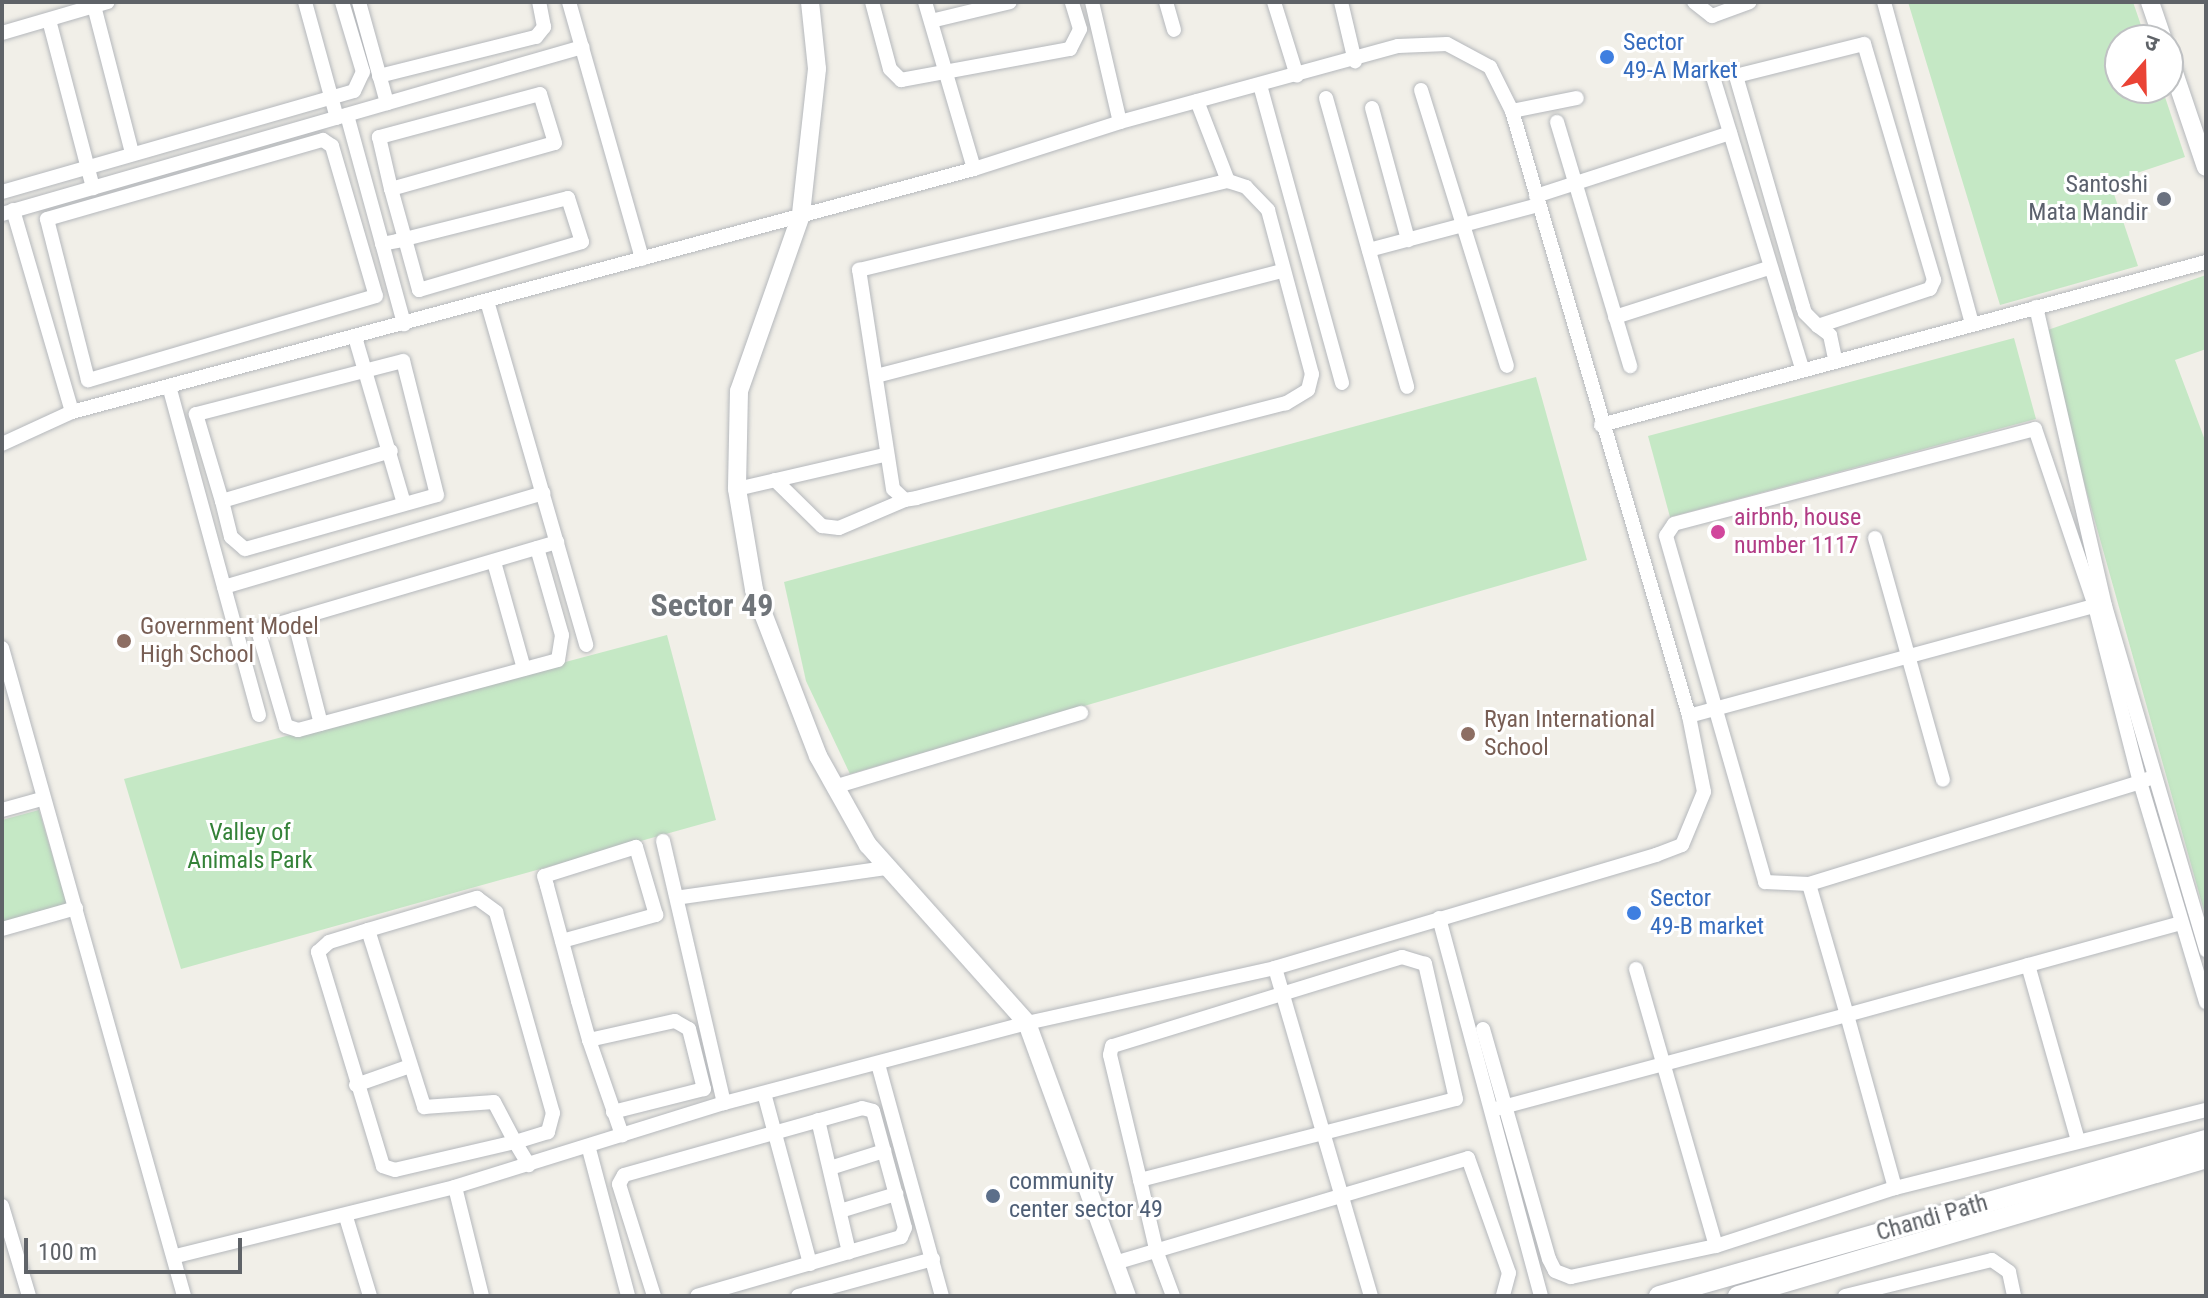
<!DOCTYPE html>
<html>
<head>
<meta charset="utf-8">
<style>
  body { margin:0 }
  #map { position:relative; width:2208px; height:1298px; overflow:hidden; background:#f1efe8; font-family:"Roboto Condensed","Noto Sans Devanagari",sans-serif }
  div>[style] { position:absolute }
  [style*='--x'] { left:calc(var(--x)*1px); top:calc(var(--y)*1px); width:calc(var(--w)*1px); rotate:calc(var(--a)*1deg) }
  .green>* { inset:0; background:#c5e8c5 }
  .roads { filter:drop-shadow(0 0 2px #b5b8bc) drop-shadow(0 0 2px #b5b8bc) }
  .minor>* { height:14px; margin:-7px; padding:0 7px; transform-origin:7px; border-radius:7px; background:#fff }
  .tertiary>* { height:18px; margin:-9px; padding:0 9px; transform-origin:9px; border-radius:9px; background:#fff }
  .secondary>* { height:20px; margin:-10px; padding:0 10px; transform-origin:10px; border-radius:10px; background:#fff }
  .dots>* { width:22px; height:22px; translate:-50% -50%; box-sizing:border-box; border:4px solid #fff; border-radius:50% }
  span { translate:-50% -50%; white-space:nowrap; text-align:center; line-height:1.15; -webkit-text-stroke:6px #fff; paint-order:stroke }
  .shop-label { font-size:24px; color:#366cbe }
  .left { translate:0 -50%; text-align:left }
  .worship-label { font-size:24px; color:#5b616d }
  .right { translate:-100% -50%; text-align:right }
  .hotel-label { font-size:24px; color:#b23c85 }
  .education-label { font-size:24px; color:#785e54 }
  .park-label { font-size:24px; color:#348238 }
  .service-label { font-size:24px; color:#4e5e75 }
  .street-label { font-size:24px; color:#5f6368 }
  .district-label { font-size:32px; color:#70757a; font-weight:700 }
  .frame { position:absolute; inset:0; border:4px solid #5f6368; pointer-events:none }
  .north { position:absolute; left:2104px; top:24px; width:80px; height:80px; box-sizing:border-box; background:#fff; border:2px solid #bfc1c3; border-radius:50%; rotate:20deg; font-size:22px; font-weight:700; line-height:32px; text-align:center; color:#5f6368 }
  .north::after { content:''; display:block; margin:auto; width:28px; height:36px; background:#ea4335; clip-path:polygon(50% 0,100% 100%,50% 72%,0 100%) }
  .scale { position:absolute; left:24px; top:1238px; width:218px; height:36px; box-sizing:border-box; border:4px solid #5f6368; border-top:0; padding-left:10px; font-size:24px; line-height:28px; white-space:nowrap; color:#5f6368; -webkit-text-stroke:6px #fff; paint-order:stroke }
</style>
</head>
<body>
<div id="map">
  <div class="green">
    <div style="clip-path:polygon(1908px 2px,2133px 2px,2146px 40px,2120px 40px,2120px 88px,2162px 88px,2185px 157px,2110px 182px,2138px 266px,2000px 305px)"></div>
    <div style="clip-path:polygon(2206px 275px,2206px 349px,2175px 360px,2206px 443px,2206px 918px,2042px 332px)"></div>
    <div style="clip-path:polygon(2014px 338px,2036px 419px,1670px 517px,1648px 436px)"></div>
    <div style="clip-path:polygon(1536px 377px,1587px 560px,850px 774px,806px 681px,784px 582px)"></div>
    <div style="clip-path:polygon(667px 635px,716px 820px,181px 969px,124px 779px)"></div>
    <div style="clip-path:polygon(39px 810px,67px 905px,2px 923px,2px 820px)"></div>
  </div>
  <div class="roads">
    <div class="minor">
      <div style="--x:93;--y:2;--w:156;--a:75.5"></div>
      <div style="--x:305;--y:2;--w:120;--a:74.6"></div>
      <div style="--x:359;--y:2;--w:105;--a:74.5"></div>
      <div style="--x:569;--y:2;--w:267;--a:74.1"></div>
      <div style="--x:872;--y:2;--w:69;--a:75"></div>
      <div style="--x:890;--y:69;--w:16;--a:45"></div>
      <div style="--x:901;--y:80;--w:172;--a:-10.4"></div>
      <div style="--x:1070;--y:49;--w:22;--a:-63"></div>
      <div style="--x:1080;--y:29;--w:28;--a:-107"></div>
      <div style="--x:925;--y:2;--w:174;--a:73.6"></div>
      <div style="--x:1092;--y:2;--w:123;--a:76.9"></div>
      <div style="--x:1166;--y:2;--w:29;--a:74"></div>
      <div style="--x:1274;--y:2;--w:77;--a:72.7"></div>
      <div style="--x:1341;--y:2;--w:61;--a:76.7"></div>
      <div style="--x:1694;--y:2;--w:23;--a:38"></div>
      <div style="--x:1712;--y:16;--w:40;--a:-20.2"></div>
      <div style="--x:1884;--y:2;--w:334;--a:74.7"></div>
      <div style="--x:49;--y:20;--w:174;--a:75.3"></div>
      <div style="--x:931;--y:21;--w:81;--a:-13.5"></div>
      <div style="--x:2;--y:33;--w:110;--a:-16.3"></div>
      <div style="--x:379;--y:76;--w:162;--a:-14"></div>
      <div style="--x:536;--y:37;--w:13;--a:-51"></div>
      <div style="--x:544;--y:27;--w:25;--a:-101"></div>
      <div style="--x:1713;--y:77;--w:305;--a:73"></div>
      <div style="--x:1260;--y:85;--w:309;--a:74.6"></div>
      <div style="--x:1421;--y:90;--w:289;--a:72.7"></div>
      <div style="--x:1326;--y:98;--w:300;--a:74.3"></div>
      <div style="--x:1197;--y:101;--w:86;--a:68.8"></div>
      <div style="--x:1372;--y:108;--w:137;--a:74.7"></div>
      <div style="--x:1512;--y:111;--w:66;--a:-11.3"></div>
      <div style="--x:347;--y:115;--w:217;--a:74.7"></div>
      <div style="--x:1557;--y:122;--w:255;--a:73.3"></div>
      <div style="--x:323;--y:140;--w:11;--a:34"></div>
      <div style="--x:332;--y:146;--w:156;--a:73.7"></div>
      <div style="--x:376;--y:296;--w:300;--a:163.7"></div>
      <div style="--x:88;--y:380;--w:166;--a:-104.3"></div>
      <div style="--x:47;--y:219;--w:287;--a:-16"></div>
      <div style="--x:1228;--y:181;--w:19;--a:18"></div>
      <div style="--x:1246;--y:187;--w:32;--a:46"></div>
      <div style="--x:1268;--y:210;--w:170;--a:75"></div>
      <div style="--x:1312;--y:374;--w:16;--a:104"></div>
      <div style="--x:1308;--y:390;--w:26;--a:149"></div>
      <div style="--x:1286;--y:403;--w:381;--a:165.6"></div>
      <div style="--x:917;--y:498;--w:12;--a:171"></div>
      <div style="--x:905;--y:500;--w:16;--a:-137"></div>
      <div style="--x:893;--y:489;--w:222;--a:-98.8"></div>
      <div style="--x:859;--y:270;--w:380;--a:-13.6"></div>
      <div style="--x:2;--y:192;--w:366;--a:-16"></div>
      <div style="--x:354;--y:91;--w:21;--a:-65"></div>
      <div style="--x:363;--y:72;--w:73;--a:-106.7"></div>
      <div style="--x:1536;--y:196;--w:204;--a:-18"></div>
      <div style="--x:13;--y:210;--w:210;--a:73.7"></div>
      <div style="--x:2;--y:214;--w:604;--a:-16.06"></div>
      <div style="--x:382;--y:244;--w:15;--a:-11"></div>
      <div style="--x:397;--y:241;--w:8;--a:-14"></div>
      <div style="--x:405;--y:239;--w:168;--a:-14.1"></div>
      <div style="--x:568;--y:198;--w:46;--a:72.3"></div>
      <div style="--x:582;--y:242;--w:170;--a:163.6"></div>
      <div style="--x:419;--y:290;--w:53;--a:-105.4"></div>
      <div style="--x:405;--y:239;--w:52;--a:-105.6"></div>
      <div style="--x:391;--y:189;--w:170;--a:-15.7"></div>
      <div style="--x:555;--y:143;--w:51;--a:-107"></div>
      <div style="--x:540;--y:94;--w:167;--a:165"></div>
      <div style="--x:379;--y:137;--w:53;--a:77"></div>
      <div style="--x:1369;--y:250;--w:175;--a:-14.9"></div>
      <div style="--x:487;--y:301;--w:358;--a:73.9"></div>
      <div style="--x:2036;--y:307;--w:307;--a:77"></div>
      <div style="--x:2105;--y:606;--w:359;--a:73.6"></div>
      <div style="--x:1615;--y:317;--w:162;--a:-17.7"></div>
      <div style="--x:1818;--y:326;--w:118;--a:-18.3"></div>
      <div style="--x:1930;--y:289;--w:10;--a:-66"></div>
      <div style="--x:1934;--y:280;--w:246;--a:-106.5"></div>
      <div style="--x:1864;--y:44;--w:132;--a:166"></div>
      <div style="--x:1736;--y:76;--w:241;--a:73.8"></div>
      <div style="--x:1803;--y:307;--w:6;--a:72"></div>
      <div style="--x:1805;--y:313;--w:18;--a:45"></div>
      <div style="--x:1818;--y:326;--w:15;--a:37"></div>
      <div style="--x:1830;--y:335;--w:25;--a:78"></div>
      <div style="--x:355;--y:337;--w:173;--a:73.6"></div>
      <div style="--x:880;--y:375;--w:415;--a:-14.5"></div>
      <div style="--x:169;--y:386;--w:341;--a:74.7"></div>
      <div style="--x:1601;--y:425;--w:627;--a:-15.08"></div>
      <div style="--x:2;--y:444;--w:77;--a:-24.6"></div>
      <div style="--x:72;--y:412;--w:934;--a:-15.08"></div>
      <div style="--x:974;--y:169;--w:153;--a:-17.8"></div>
      <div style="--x:1120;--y:122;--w:288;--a:-15.3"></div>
      <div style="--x:1398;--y:46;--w:49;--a:-2.3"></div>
      <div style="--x:1447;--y:44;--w:49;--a:28.1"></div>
      <div style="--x:1490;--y:67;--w:49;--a:63.4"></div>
      <div style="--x:1512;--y:111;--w:630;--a:73.69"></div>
      <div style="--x:1689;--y:716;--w:77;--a:78.8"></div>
      <div style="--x:1704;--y:792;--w:57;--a:112.5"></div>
      <div style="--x:1682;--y:845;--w:28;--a:159"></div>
      <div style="--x:1656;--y:855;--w:397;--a:163.5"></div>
      <div style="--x:1275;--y:968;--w:254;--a:167.5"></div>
      <div style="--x:1027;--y:1023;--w:313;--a:165.2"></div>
      <div style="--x:724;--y:1103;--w:282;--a:162.7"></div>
      <div style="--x:455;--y:1187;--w:287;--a:166.1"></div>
      <div style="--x:775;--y:480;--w:66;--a:44.4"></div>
      <div style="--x:822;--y:526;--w:17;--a:7"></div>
      <div style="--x:839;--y:528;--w:72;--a:-23"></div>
      <div style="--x:737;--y:489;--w:151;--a:-13"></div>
      <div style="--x:222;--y:501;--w:37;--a:76"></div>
      <div style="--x:231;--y:537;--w:18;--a:41"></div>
      <div style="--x:245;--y:549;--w:199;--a:-15.7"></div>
      <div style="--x:437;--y:495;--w:138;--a:-104.2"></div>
      <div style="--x:403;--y:361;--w:214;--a:165.6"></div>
      <div style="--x:196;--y:414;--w:91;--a:73.4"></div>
      <div style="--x:222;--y:501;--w:176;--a:-16.5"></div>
      <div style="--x:1875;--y:538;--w:251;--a:74.3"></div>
      <div style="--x:537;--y:548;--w:91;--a:74"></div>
      <div style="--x:562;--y:635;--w:25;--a:99"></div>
      <div style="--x:558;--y:660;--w:269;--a:164.9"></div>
      <div style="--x:298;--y:730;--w:13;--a:-162"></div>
      <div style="--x:286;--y:726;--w:100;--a:-106.3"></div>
      <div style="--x:258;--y:630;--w:312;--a:-16.4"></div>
      <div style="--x:494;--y:562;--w:111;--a:74.3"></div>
      <div style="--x:224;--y:587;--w:333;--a:-16.4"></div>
      <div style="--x:2095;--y:606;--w:187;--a:-108.7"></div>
      <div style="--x:2035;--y:429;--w:373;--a:165.3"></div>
      <div style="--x:1674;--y:524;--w:14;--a:124"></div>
      <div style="--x:1666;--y:536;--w:360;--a:74"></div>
      <div style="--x:1765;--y:882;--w:44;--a:2.6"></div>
      <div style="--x:1809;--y:884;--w:346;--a:-17.1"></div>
      <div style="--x:2140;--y:782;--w:230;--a:73.3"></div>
      <div style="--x:294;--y:619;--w:108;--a:75.6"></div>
      <div style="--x:2;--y:648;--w:673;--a:74.31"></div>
      <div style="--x:1689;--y:716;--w:421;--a:-15.2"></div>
      <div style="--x:2095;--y:606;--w:182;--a:75.7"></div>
      <div style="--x:2140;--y:782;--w:9;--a:-21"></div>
      <div style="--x:834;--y:787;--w:258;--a:-16.7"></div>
      <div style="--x:2;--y:810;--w:41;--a:-15.4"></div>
      <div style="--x:663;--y:841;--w:269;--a:76.9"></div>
      <div style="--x:682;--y:897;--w:206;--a:-8.1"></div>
      <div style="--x:1439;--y:918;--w:392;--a:74.9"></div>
      <div style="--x:2;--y:929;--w:77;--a:-15.8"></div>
      <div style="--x:368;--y:930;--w:186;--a:72.4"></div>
      <div style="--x:424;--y:1107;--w:70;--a:-4.1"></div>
      <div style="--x:494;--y:1102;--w:45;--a:62.3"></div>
      <div style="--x:515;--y:1142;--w:123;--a:166.9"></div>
      <div style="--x:395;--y:1170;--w:13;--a:-162"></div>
      <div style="--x:383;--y:1166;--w:224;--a:-106.9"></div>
      <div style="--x:318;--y:952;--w:15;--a:-42"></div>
      <div style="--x:329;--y:942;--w:41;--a:-17.1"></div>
      <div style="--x:368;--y:930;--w:114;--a:-16.4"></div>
      <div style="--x:477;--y:898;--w:24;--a:36"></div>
      <div style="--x:496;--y:912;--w:209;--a:74.2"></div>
      <div style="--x:553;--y:1113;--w:20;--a:105"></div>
      <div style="--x:548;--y:1132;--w:34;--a:163"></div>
      <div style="--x:515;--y:1142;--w:27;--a:59"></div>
      <div style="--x:562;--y:941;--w:98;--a:-15.5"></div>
      <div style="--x:656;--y:915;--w:71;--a:-106.4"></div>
      <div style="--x:636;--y:847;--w:96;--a:162.5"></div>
      <div style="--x:544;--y:876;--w:10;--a:73"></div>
      <div style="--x:547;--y:886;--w:119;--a:74.9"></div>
      <div style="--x:578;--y:1001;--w:41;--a:74.2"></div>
      <div style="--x:589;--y:1040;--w:101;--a:70.8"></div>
      <div style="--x:2028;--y:965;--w:183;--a:74.1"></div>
      <div style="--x:1275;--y:968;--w:342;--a:73.7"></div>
      <div style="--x:1636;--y:969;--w:288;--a:73.9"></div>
      <div style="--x:1483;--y:1029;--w:239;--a:74"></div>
      <div style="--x:1549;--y:1259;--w:13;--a:63"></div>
      <div style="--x:1555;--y:1271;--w:17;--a:21"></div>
      <div style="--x:1571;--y:1277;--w:148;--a:-12.1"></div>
      <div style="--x:1716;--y:1246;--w:188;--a:-18"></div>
      <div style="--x:1895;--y:1188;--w:180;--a:-105.5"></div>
      <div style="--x:1847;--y:1015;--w:347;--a:-15.4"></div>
      <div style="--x:589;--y:1040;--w:88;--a:-12.5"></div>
      <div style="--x:675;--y:1021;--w:16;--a:30"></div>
      <div style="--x:689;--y:1029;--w:62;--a:76"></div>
      <div style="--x:704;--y:1089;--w:94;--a:165.8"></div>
      <div style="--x:878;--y:1064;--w:241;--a:74.6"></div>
      <div style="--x:356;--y:1085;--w:57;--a:-19.4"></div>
      <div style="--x:764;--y:1093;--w:177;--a:74.9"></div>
      <div style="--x:1492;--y:1110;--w:367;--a:-15"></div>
      <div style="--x:1847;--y:1015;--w:136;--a:-106.2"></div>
      <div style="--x:818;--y:1120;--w:136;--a:76.8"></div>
      <div style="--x:589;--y:1149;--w:152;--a:75.1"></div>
      <div style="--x:830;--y:1168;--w:57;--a:-17.5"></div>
      <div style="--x:1140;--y:1180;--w:326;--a:-14.4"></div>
      <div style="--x:1456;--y:1099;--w:139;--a:-102.9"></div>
      <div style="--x:1425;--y:964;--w:24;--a:-163"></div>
      <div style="--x:1402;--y:957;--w:303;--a:162.9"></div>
      <div style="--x:1112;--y:1046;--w:9;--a:103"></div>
      <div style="--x:1110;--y:1055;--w:129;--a:76.5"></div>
      <div style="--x:1140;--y:1180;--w:75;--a:76.9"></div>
      <div style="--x:1157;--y:1253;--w:46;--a:69.6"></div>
      <div style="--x:455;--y:1187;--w:112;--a:76.1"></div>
      <div style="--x:1895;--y:1188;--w:321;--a:-14.1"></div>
      <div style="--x:2;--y:1206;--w:94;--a:73.3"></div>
      <div style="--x:840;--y:1211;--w:59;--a:-16.9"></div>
      <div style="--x:346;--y:1217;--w:83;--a:73.1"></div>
      <div style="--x:1118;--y:1262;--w:365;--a:-16.5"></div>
      <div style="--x:1468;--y:1158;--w:122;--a:70.4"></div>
      <div style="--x:1509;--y:1273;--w:24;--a:105"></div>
      <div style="--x:654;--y:1296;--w:117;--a:-107.4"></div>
      <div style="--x:619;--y:1184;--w:10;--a:-61"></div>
      <div style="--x:624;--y:1175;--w:247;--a:-15.7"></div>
      <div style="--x:862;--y:1108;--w:11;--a:15"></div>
      <div style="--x:873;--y:1111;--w:121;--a:74.7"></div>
      <div style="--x:905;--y:1228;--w:10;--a:114"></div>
      <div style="--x:901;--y:1237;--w:212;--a:163.9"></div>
      <div style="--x:798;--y:1296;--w:140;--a:-15.3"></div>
      <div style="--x:1845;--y:1296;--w:151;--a:-13.8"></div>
      <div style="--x:1992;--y:1260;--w:21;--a:35"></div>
      <div style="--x:2009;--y:1272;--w:25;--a:78"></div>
    </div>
    <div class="tertiary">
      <div style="--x:810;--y:2;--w:67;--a:84"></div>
      <div style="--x:817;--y:69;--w:147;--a:96.3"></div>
      <div style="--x:801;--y:215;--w:187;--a:109.4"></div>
      <div style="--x:739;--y:391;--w:98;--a:91.2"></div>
      <div style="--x:737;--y:489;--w:102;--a:80.4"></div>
      <div style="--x:754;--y:590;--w:178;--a:68.9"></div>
      <div style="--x:818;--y:756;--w:102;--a:60.7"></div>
      <div style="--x:868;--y:845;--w:239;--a:48.2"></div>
      <div style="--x:1027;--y:1023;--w:291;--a:69.9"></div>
      <div style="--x:2150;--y:2;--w:40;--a:71.1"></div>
      <div style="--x:2168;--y:55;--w:118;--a:71.3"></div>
    </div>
    <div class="secondary">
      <div style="--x:1659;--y:1296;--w:569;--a:-15.92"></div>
      <div style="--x:1738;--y:1296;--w:488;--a:-16.4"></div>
    </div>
  </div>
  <div class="dots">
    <div style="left:1607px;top:57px;background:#3f7fe0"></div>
    <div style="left:2164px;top:199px;background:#6b7280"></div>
    <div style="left:1718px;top:532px;background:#d1479c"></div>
    <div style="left:124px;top:641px;background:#8d6e63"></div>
    <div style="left:1468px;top:734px;background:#8d6e63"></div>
    <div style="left:1634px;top:913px;background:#3f7fe0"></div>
    <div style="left:993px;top:1196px;background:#5c6f8a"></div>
  </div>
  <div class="shop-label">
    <span class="left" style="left:1623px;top:57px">Sector<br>49-A Market</span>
    <span class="left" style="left:1650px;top:913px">Sector<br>49-B market</span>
  </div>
  <div class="worship-label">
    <span class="right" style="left:2148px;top:199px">Santoshi<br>Mata Mandir</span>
  </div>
  <div class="hotel-label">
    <span class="left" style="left:1734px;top:532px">airbnb, house<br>number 1117</span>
  </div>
  <div class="education-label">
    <span class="left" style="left:140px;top:641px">Government Model<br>High School</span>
    <span class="left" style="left:1484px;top:734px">Ryan International<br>School</span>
  </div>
  <div class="park-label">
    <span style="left:250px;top:847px">Valley of<br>Animals Park</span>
  </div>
  <div class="service-label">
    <span class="left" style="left:1009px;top:1196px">community<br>center sector 49</span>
  </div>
  <div class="street-label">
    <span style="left:1932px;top:1218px;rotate:-16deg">Chandi Path</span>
  </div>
  <div class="district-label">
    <span style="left:712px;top:605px">Sector 49</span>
  </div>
  <div class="frame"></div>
  <div class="north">उ</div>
  <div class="scale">100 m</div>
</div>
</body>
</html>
